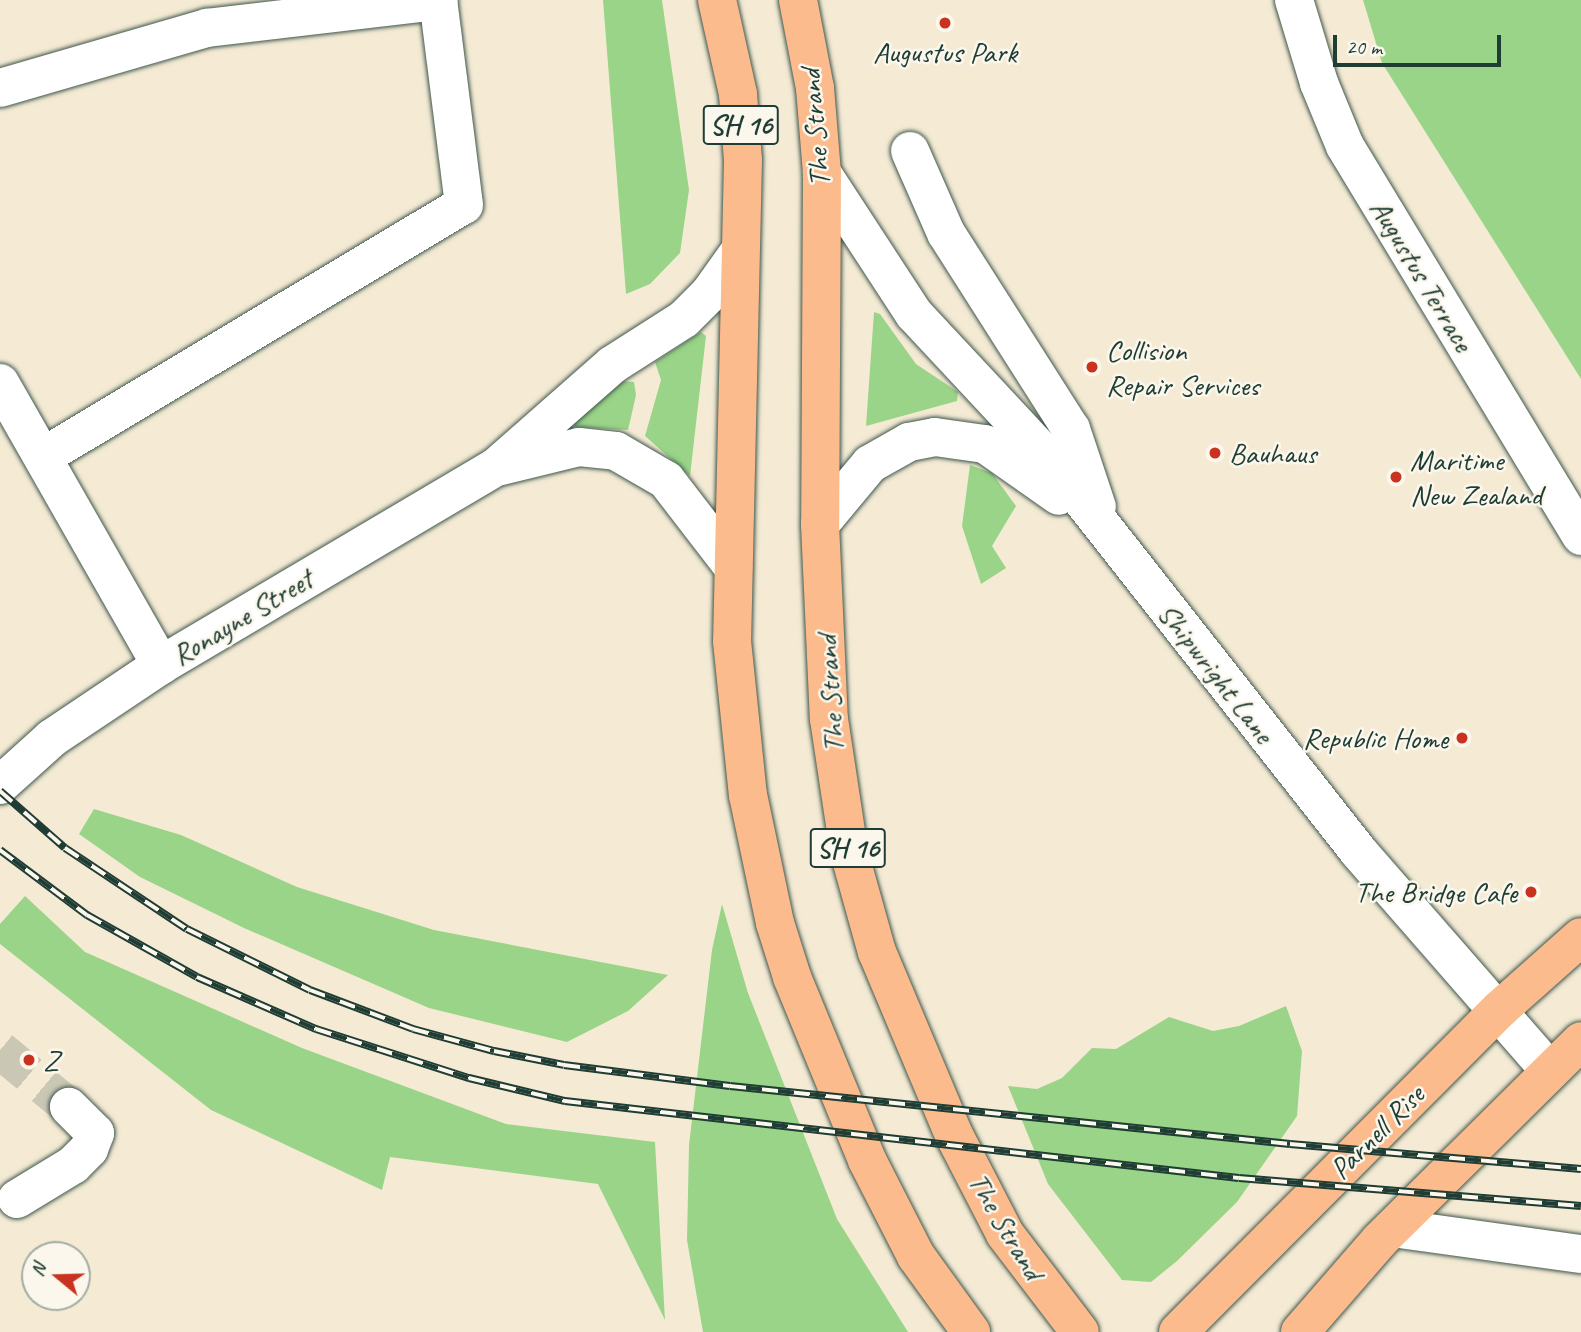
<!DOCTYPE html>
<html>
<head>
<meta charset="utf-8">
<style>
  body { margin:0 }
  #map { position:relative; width:1581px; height:1332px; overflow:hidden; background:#f5ebd5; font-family:Caveat,sans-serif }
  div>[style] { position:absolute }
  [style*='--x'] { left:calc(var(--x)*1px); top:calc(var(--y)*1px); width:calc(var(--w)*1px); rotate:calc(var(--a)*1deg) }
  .green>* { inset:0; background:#9ad488 }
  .minor-tunnel>* { height:38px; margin-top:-19px; transform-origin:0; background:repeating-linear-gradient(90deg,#cac8b5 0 38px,transparent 0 57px) }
  .roads { filter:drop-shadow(0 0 2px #3f574c) drop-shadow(0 0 2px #3f574c) }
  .minor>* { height:38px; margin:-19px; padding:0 19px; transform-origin:19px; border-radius:19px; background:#fff }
  .major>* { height:38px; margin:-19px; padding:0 19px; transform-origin:19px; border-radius:19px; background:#fbbb8d }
  .highway>* { height:38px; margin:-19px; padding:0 19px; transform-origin:19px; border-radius:19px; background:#fbbb8d }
  .rail>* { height:8px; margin-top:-4px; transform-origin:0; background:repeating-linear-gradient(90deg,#fbf7ec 0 16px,#1f3d34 0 32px); box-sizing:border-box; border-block:2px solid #1f3d34 }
  .dots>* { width:19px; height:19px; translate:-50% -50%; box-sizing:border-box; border:4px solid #fbf7ec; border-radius:50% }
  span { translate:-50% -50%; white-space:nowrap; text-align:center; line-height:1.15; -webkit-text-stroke:5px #fbf7ec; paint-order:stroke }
  .shield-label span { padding:2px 5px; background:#fbf7ec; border:2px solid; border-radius:5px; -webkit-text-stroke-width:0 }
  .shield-label { font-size:28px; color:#1f3d34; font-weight:700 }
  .poi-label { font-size:30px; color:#1f3d34 }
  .left { translate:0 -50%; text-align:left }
  .right { translate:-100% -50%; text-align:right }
  .street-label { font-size:30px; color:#1f3d34 }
  .north { position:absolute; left:21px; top:1241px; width:70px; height:70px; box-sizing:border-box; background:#fbf7ec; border:2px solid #a3ada2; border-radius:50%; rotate:289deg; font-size:19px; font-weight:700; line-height:28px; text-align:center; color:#1f3d34 }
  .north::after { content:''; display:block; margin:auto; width:24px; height:32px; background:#c8321e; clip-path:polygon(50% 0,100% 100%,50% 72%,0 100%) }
  .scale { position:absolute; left:1333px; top:35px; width:168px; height:32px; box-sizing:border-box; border:4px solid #1f3d34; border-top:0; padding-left:9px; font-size:21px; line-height:24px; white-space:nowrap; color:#1f3d34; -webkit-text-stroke:5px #fbf7ec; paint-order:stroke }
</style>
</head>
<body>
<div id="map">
  <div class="green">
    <div style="clip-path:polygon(603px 0,662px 0,689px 190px,680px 253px,650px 284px,626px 294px)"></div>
    <div style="clip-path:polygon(1363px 0,1581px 0,1581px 379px,1382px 63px)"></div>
    <div style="clip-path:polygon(874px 312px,880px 314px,916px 364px,958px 392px,957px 401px,866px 426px)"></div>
    <div style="clip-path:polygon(701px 332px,706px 336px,690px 476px,645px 436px,661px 380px,655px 362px)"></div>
    <div style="clip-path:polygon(621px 381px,634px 382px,636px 395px,628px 430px,576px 427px,567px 416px)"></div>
    <div style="clip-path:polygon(970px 465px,992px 473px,1016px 506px,992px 546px,1006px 568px,981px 584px,962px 526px)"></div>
    <div style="clip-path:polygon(94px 809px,181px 835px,297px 887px,434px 930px,668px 975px,628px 1011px,567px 1042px,429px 1008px,244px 928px,140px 877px,79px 834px)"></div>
    <div style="clip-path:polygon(25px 896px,85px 952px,302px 1048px,506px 1124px,655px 1142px,665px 1320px,598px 1184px,390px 1157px,382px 1190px,211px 1110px,0 944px,0 924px)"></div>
    <div style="clip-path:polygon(722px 904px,748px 993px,837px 1219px,908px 1332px,703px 1332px,687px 1240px,689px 1145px,712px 950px)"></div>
    <div style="clip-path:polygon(1286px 1006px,1302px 1051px,1297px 1116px,1237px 1202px,1177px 1261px,1151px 1282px,1122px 1280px,1048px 1184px,1008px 1086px,1037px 1089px,1062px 1078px,1092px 1048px,1116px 1049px,1169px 1017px,1213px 1031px,1239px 1026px)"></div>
  </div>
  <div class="minor-tunnel">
    <div style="--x:0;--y:1050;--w:89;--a:39.6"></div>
  </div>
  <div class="roads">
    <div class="minor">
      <div style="--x:1294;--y:0;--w:87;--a:73.2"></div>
      <div style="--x:1319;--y:83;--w:68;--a:67.6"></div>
      <div style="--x:1345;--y:146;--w:456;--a:58.8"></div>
      <div style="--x:0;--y:88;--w:216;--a:-16.2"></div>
      <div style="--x:207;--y:28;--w:233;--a:-6.7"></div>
      <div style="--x:910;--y:151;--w:90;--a:66.3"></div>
      <div style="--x:946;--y:233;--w:232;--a:57.5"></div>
      <div style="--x:1071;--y:429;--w:82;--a:71.6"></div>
      <div style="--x:822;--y:173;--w:168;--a:56.9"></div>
      <div style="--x:914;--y:314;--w:202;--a:47"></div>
      <div style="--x:1052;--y:462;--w:495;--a:51.8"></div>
      <div style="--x:1358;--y:851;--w:292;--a:48.9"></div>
      <div style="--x:0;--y:383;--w:325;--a:60.3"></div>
      <div style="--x:44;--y:456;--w:489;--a:-30.9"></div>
      <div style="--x:464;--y:205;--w:207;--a:-97.2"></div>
      <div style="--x:501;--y:466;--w:80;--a:-13.7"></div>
      <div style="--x:579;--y:447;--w:37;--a:6"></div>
      <div style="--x:616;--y:451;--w:58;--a:30.1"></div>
      <div style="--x:666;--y:480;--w:110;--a:52.4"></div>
      <div style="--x:820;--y:524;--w:78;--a:-50.2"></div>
      <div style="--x:870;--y:464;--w:45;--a:-29.4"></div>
      <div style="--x:909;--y:442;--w:26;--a:-11"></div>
      <div style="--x:935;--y:437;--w:50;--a:8"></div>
      <div style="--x:985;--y:444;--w:90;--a:35.1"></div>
      <div style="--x:0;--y:785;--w:70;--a:-42.1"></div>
      <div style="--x:52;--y:738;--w:131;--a:-33.8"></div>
      <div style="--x:161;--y:665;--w:389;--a:-30.6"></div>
      <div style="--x:496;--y:467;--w:154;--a:-41.3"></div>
      <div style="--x:612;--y:365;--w:85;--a:-32.6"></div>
      <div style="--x:684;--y:319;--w:35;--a:-45"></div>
      <div style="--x:709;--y:294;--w:52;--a:-54.5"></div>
      <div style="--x:17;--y:1199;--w:66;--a:-31.3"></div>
      <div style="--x:73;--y:1165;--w:23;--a:-45"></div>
      <div style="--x:89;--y:1149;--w:17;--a:-69"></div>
      <div style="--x:95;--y:1133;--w:37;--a:-135"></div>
      <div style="--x:1393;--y:1228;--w:190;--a:7.9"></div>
    </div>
    <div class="major">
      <div style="--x:1178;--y:1332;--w:456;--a:-45.1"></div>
      <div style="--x:1500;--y:1009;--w:108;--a:-41.6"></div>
      <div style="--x:1300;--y:1332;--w:121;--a:-49"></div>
      <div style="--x:1379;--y:1241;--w:284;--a:-44.7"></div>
    </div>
    <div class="highway">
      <div style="--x:717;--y:0;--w:96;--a:77.4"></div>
      <div style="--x:738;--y:94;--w:66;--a:85.7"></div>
      <div style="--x:743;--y:160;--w:481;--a:91.3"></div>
      <div style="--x:732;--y:641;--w:155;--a:84.1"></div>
      <div style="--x:748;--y:795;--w:131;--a:78.1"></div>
      <div style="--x:775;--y:923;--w:57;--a:72.5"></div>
      <div style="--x:792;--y:977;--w:198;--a:67.7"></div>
      <div style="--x:867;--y:1160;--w:108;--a:63"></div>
      <div style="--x:916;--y:1256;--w:94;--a:54.1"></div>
      <div style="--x:798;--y:0;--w:90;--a:79.1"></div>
      <div style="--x:815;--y:88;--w:85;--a:85.3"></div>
      <div style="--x:822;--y:173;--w:351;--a:90.3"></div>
      <div style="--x:820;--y:524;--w:195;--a:87.4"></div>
      <div style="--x:829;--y:719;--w:134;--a:81.4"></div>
      <div style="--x:849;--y:852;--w:104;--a:74.4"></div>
      <div style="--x:877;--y:952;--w:199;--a:67.2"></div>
      <div style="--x:954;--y:1135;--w:111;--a:62.7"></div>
      <div style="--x:1005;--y:1234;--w:123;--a:52.6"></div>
    </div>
  </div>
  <div class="rail">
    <div style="--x:0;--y:791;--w:86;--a:41.2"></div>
    <div style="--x:65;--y:848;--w:146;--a:33.6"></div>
    <div style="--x:187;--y:929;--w:137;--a:26.4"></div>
    <div style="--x:310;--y:990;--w:110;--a:20.7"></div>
    <div style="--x:413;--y:1029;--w:84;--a:15.2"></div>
    <div style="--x:494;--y:1051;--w:71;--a:11.3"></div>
    <div style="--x:564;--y:1065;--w:167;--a:7.2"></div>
    <div style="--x:730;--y:1086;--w:563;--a:5.91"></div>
    <div style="--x:1290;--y:1144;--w:292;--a:4.9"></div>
    <div style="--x:0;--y:850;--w:109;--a:36.8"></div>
    <div style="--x:87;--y:915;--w:126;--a:29.4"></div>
    <div style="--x:197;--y:977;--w:130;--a:23.6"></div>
    <div style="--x:316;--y:1029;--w:161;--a:17.8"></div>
    <div style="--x:469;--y:1078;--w:99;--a:13.5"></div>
    <div style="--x:565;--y:1101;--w:678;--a:6.52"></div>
    <div style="--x:1239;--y:1178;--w:343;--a:4.7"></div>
  </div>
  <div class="dots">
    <div style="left:945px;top:23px;background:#c8321e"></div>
    <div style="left:1092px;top:367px;background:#c8321e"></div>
    <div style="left:1215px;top:453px;background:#c8321e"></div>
    <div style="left:1396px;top:477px;background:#c8321e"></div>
    <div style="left:1462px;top:738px;background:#c8321e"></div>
    <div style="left:1531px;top:892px;background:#c8321e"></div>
    <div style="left:29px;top:1060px;background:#c8321e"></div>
  </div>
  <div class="shield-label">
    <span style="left:741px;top:125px">SH 16</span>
    <span style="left:848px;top:848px">SH 16</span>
  </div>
  <div class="poi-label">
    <span style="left:945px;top:52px">Augustus Park</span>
    <span class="left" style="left:1106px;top:367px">Collision<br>Repair Services</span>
    <span class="left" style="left:1229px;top:453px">Bauhaus</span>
    <span class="left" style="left:1410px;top:477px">Maritime<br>New Zealand</span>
    <span class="right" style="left:1448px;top:738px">Republic Home</span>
    <span class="right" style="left:1517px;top:892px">The Bridge Cafe</span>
    <span class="left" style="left:43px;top:1060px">Z</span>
  </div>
  <div class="street-label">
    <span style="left:815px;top:128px;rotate:-95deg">The Strand</span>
    <span style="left:1422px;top:275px;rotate:59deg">Augustus Terrace</span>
    <span style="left:242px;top:617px;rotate:-31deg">Ronayne Street</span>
    <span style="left:1216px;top:673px;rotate:52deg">Shipwright Lane</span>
    <span style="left:830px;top:694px;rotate:-94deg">The Strand</span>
    <span style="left:1377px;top:1132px;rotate:-45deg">Parnell Rise</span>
    <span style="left:1006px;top:1226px;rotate:59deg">The Strand</span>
  </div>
  <div class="north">N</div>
  <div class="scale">20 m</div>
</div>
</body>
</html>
